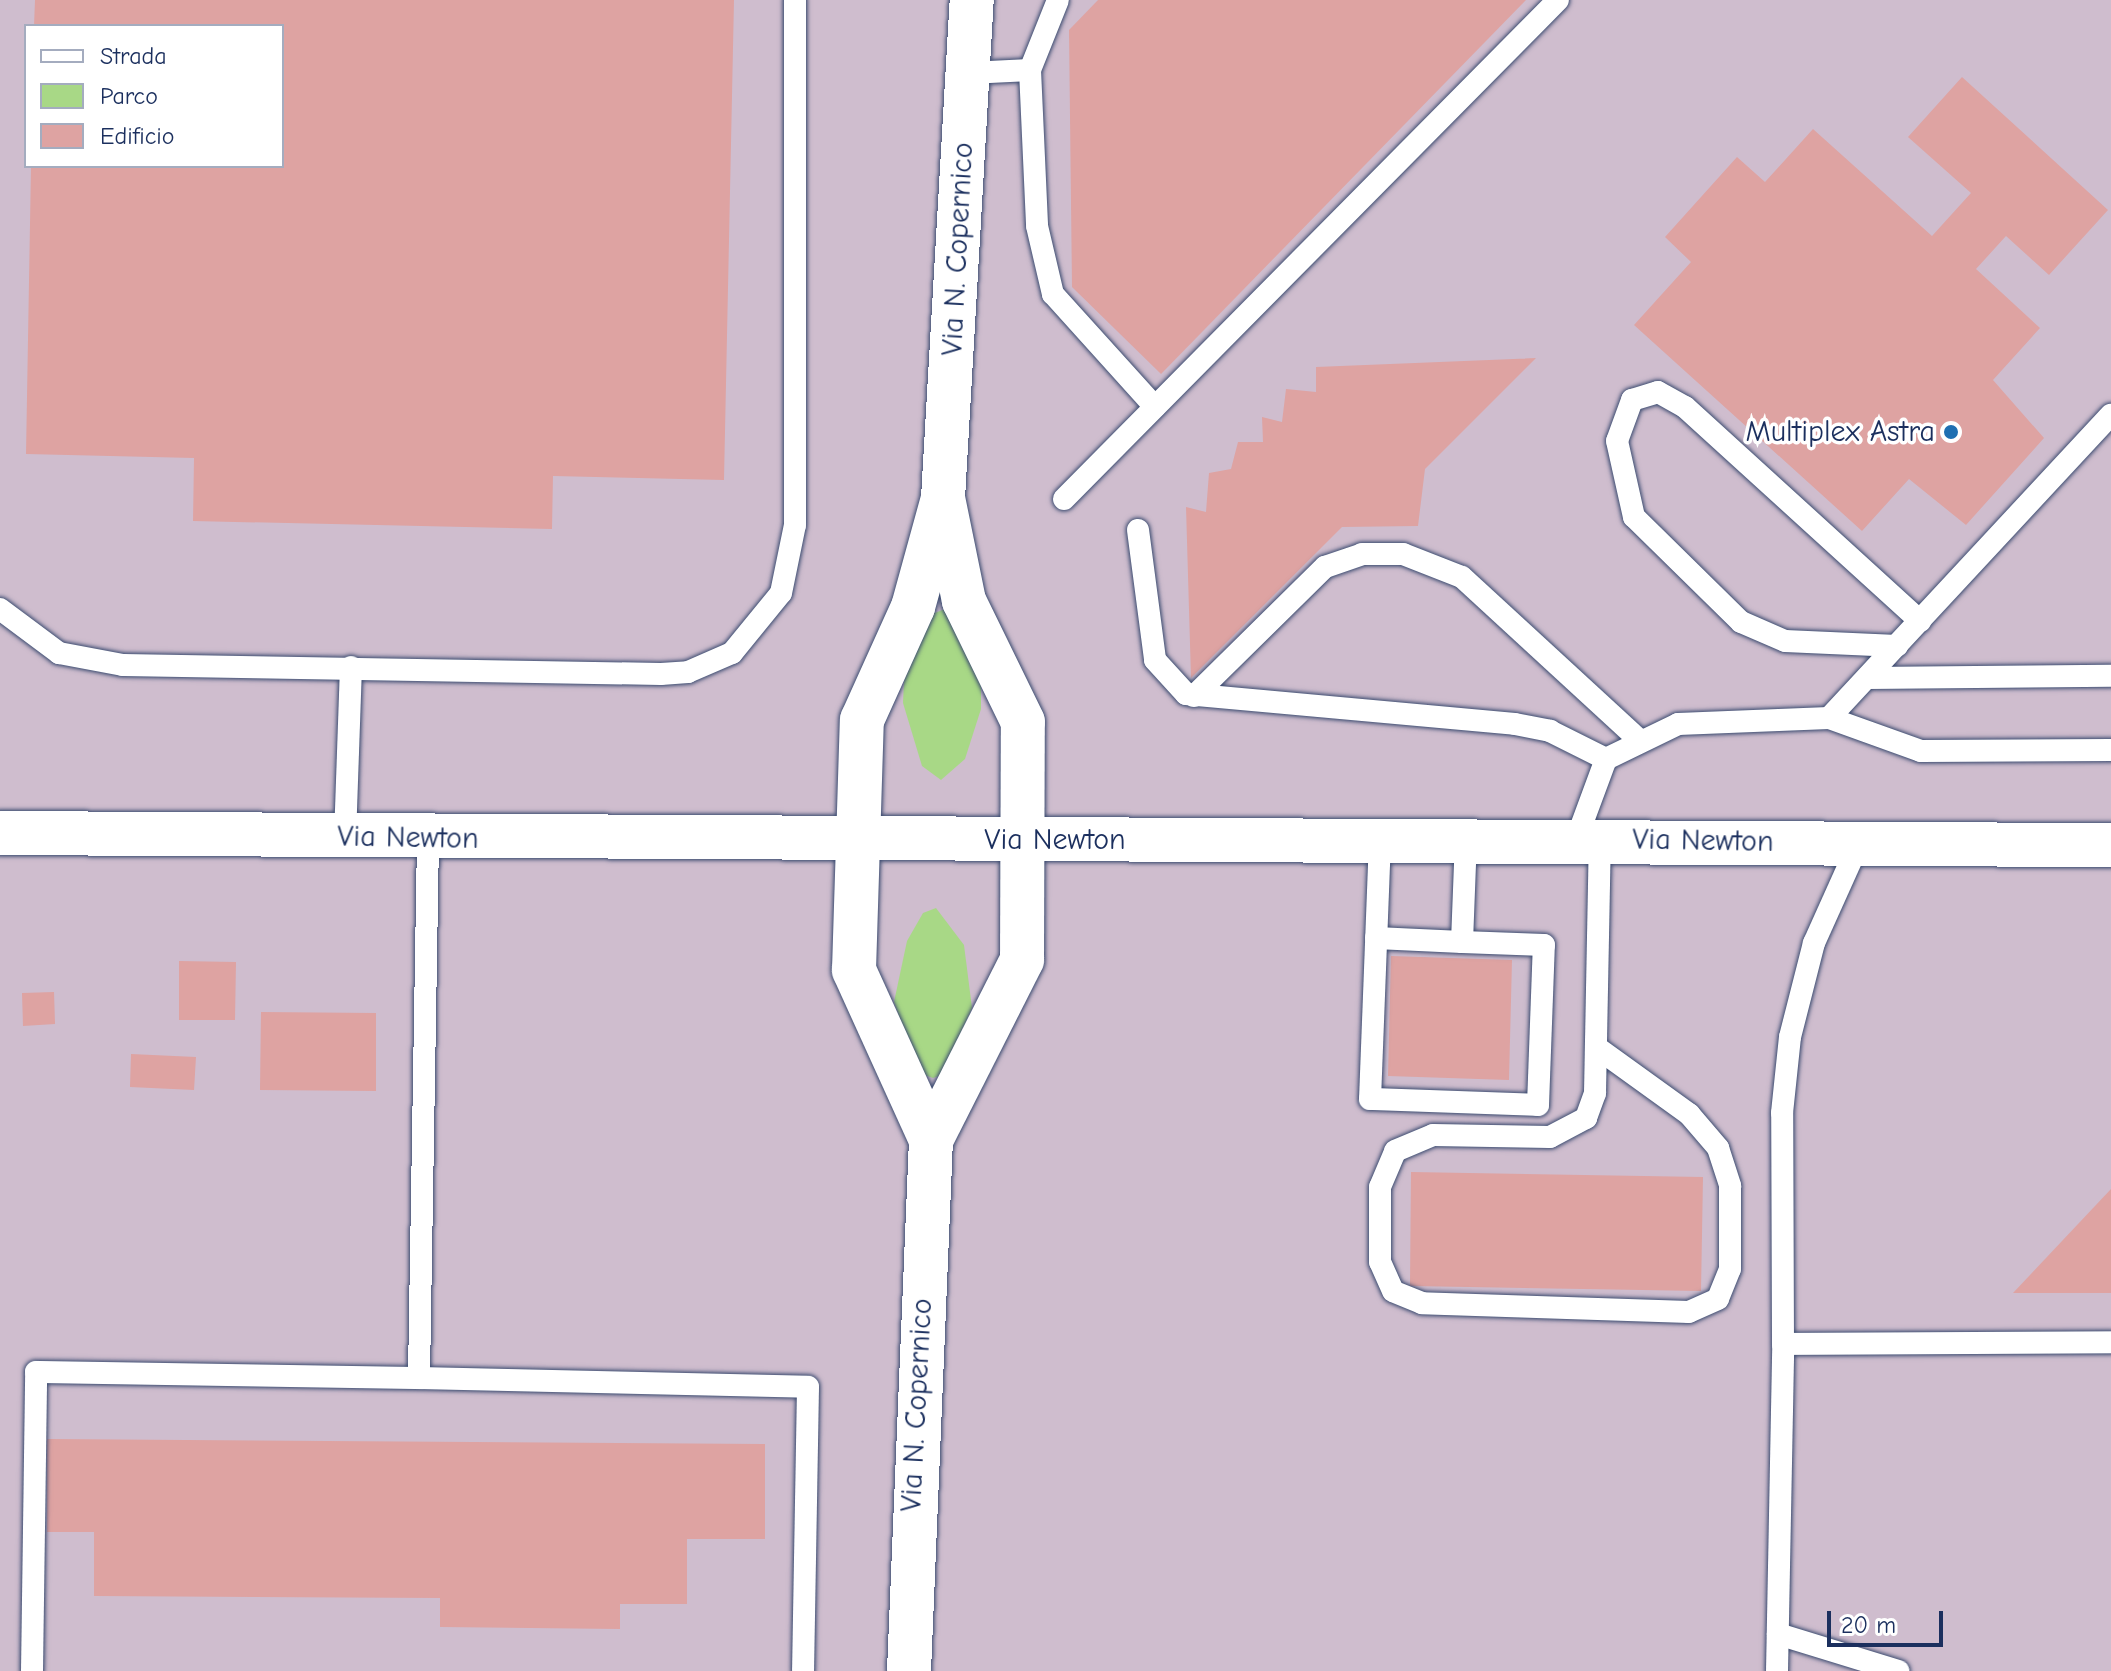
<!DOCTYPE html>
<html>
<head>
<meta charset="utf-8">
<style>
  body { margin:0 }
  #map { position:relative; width:2111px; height:1671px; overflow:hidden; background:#f2ead3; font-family:"Comic Neue",sans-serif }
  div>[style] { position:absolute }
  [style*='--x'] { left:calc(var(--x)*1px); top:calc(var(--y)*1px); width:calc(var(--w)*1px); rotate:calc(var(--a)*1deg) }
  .industrial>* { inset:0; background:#cfbdce }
  .green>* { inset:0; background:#a8d886 }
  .building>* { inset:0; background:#dea3a2 }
  .roads { filter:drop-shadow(0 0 2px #3b4b70) drop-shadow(0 0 2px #3b4b70) }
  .lane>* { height:22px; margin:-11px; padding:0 11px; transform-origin:11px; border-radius:11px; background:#fff }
  .street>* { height:44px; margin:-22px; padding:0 22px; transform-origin:22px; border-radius:22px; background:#fff }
  .dots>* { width:22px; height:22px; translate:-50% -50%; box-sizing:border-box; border:4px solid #fff; border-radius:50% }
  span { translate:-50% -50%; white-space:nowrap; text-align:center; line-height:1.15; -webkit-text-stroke:7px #fff; paint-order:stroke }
  .street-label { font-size:30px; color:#1b2f5e }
  .poi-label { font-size:30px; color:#1b2f5e }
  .right { translate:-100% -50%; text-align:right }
  .legend { position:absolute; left:24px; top:24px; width:260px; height:144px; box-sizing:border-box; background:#fff; border:2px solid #a4acbf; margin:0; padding:10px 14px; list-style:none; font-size:24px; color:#1b2f5e }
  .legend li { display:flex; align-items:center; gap:16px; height:40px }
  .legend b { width:40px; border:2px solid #a4acbf }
  .scale { position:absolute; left:1827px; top:1611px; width:116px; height:36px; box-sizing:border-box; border:4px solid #1b2f5e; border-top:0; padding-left:10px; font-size:24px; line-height:28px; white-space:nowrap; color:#1b2f5e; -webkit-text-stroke:6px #fff; paint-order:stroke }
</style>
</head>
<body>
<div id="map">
  <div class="industrial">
    <div style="clip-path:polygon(evenodd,0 0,2111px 0,2111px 1671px,0 1671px,0 0,26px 26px,282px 26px,282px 166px,26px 166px,26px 26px)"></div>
  </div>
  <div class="green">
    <div style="clip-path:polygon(945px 609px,981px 684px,981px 709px,965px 759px,941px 780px,922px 766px,903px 703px,904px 681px,932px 614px)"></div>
    <div style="clip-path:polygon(936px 908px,964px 945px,972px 1008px,942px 1075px,933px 1078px,919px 1073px,894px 1002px,907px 941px,923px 913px)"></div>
  </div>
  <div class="building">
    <div style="clip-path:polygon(35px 0,734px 0,724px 480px,553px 476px,552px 529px,193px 521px,194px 458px,26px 454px,31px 166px,282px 166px,282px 26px,34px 26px)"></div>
    <div style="clip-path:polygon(1098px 0,1526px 0,1161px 374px,1072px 287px,1069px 30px)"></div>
    <div style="clip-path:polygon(1962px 77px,2108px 210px,2049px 275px,2006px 236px,1976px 269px,2040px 328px,1993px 380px,2044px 438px,1966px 525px,1909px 479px,1862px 531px,1634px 325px,1691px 262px,1665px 237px,1737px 157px,1765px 182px,1813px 129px,1932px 236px,1971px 193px,1908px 137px)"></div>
    <div style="clip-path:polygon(1536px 358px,1425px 469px,1418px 526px,1342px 527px,1191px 678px,1186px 507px,1206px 512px,1209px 473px,1231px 469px,1238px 442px,1263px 442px,1262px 417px,1282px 422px,1286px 389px,1316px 392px,1316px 367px)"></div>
    <div style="clip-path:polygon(1391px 956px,1512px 960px,1509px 1080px,1388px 1076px)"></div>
    <div style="clip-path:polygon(179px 961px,236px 962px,235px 1020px,179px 1020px)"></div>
    <div style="clip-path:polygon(54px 992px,55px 1024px,23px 1026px,22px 993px)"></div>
    <div style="clip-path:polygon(261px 1012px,376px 1013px,376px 1091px,260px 1090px)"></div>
    <div style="clip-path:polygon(131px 1054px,196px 1057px,194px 1090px,130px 1087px)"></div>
    <div style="clip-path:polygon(1411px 1172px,1703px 1177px,1701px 1291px,1410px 1286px)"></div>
    <div style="clip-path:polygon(2111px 1189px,2111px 1293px,2013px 1293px)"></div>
    <div style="clip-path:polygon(47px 1439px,765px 1444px,765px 1539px,687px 1539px,687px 1604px,620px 1604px,620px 1629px,440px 1627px,440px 1598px,94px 1596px,94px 1532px,47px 1532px)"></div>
  </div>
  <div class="roads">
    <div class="lane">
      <div style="--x:1030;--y:70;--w:75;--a:-68.2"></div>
      <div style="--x:969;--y:73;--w:61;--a:-2.8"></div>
      <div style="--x:1030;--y:70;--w:156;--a:87.4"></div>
      <div style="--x:1037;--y:226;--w:70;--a:76.8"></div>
      <div style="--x:1053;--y:294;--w:152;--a:47.9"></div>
      <div style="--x:1064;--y:499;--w:702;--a:-45.29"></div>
      <div style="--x:1138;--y:530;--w:131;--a:82.5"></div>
      <div style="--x:1155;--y:660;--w:46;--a:47.6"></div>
      <div style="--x:1186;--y:694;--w:330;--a:5.2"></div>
      <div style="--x:1515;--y:724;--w:36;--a:11"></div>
      <div style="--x:1550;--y:731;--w:63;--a:26.6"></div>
      <div style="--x:0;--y:609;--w:74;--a:36.7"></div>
      <div style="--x:59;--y:653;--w:65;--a:10.6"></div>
      <div style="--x:123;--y:665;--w:538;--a:0.96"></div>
      <div style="--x:661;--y:674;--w:27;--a:-4"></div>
      <div style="--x:688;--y:672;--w:48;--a:-23.4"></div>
      <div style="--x:732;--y:653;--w:77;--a:-50.8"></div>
      <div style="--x:781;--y:593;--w:69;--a:-78.4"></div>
      <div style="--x:795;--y:525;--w:525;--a:-90"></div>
      <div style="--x:1897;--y:646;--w:112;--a:-177.4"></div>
      <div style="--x:1785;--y:641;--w:48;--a:-156.6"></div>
      <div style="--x:1741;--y:622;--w:150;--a:-135.5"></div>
      <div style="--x:1634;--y:517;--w:78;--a:-102.6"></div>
      <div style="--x:1617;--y:441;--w:44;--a:-69.9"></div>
      <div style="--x:1632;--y:400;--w:27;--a:-17"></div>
      <div style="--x:1658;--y:392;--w:31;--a:29"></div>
      <div style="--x:1685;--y:407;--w:318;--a:42.3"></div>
      <div style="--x:1867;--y:678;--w:244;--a:-0.5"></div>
      <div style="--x:1194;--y:696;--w:184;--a:-44.6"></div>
      <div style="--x:1325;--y:567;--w:39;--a:-19"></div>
      <div style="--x:1362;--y:554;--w:41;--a:0"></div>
      <div style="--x:1403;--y:554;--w:63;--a:21.3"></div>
      <div style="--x:1462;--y:577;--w:238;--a:42.6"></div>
      <div style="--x:1829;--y:718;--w:414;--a:-47.1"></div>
      <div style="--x:345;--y:838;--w:171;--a:-88"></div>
      <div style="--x:428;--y:839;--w:539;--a:90.96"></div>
      <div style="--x:419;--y:1378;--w:389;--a:1.3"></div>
      <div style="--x:808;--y:1387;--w:284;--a:91"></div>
      <div style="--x:1380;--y:839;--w:260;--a:92.2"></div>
      <div style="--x:1370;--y:1099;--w:168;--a:2"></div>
      <div style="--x:1538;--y:1105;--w:160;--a:-87.9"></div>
      <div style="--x:1544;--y:945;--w:82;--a:-177.9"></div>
      <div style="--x:1462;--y:942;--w:102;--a:-87.8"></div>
      <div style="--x:1576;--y:840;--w:86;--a:-69.7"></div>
      <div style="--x:1606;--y:759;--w:80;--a:-25.9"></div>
      <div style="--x:1678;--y:724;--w:151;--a:-2.3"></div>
      <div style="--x:1829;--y:718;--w:98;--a:19.7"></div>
      <div style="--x:1921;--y:751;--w:190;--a:-0.3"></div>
      <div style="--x:1376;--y:938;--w:86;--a:2.7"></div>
      <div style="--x:1596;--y:1047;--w:115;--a:35.8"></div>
      <div style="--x:1689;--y:1114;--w:45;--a:49.5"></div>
      <div style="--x:1718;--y:1148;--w:40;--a:72"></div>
      <div style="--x:1730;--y:1186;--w:83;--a:90"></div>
      <div style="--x:1730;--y:1269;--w:32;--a:112"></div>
      <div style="--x:1718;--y:1299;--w:32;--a:156"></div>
      <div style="--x:1689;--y:1312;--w:267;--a:-178.1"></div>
      <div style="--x:1422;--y:1303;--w:31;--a:-158"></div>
      <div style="--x:1393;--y:1291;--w:32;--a:-114"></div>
      <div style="--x:1380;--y:1262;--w:75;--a:-90"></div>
      <div style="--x:1380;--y:1187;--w:39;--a:-67"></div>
      <div style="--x:1395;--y:1151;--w:41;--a:-22.8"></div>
      <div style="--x:1433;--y:1135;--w:117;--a:1"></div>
      <div style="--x:1550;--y:1137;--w:41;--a:-27.8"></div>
      <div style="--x:1586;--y:1118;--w:27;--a:-70"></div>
      <div style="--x:1595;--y:1093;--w:253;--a:-88.9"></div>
      <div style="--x:1783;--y:1344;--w:231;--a:-90.2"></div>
      <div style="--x:1782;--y:1113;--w:76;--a:-84"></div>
      <div style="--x:1790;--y:1037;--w:97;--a:-75.7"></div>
      <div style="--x:1814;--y:943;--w:110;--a:-65.8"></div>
      <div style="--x:1778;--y:1634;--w:126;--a:17.1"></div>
      <div style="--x:32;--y:1671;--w:299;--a:-89.2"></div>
      <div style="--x:36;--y:1372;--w:383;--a:0.9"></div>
      <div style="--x:1777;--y:1671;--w:327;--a:-88.9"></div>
      <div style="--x:1783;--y:1344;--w:328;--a:-0.3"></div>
    </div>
    <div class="street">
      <div style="--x:0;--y:833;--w:2111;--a:0.33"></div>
      <div style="--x:931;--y:1140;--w:187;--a:-114.4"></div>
      <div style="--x:854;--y:970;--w:250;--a:-88.2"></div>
      <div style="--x:862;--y:720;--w:124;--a:-65.7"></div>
      <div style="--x:913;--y:607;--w:113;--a:-74.6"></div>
      <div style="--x:943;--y:498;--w:499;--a:-86.7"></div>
      <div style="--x:909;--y:1671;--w:531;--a:-87.63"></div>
      <div style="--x:931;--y:1140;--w:202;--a:-63.2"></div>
      <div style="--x:1022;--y:960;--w:238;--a:-89.8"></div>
      <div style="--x:1023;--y:722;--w:135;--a:-116"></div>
      <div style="--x:964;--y:601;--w:105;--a:-101.5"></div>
    </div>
  </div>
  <div class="dots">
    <div style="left:1951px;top:432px;background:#1f6fb2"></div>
  </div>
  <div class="street-label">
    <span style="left:958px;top:249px;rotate:-87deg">Via N. Copernico</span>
    <span style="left:408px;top:838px;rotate:1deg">Via Newton</span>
    <span style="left:1055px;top:840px">Via Newton</span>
    <span style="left:1703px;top:841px;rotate:1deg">Via Newton</span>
    <span style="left:917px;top:1405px;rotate:-87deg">Via N. Copernico</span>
  </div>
  <div class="poi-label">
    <span class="right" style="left:1935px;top:432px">Multiplex Astra</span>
  </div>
  <ul class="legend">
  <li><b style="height:10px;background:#fff"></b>Strada</li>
  <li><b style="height:22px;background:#a8d886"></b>Parco</li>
  <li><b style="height:22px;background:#dea3a2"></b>Edificio</li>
  </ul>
  <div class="scale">20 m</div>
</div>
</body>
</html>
